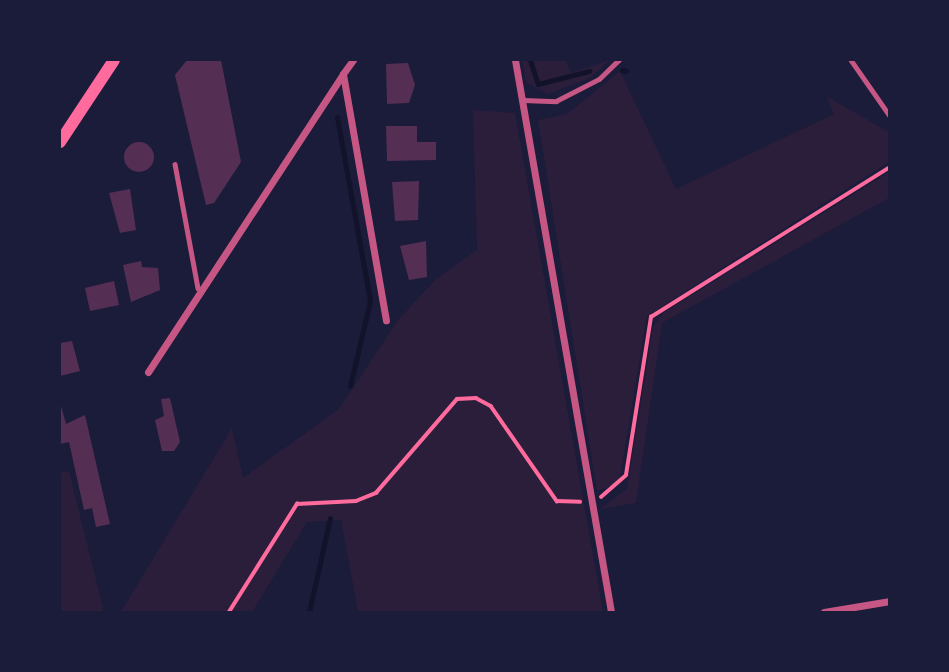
<!DOCTYPE html>
<html>
<head>
<meta charset="utf-8">
<style>
  body { margin:0 }
  #map { position:relative; width:949px; height:672px; overflow:hidden; background:#1b1b3a; font-family:"Golos Text",sans-serif }
  div>[style] { position:absolute }
  [style*='--x'] { left:calc(var(--x)*1px); top:calc(var(--y)*1px); width:calc(var(--w)*1px); rotate:calc(var(--a)*1deg) }
  .green>* { inset:0; background:#2a1e3b }
  .stream>* { height:5px; margin:-2.5px; padding:0 2.5px; transform-origin:2.5px; border-radius:2.5px; background:#12122b }
  .building>* { inset:0; background:#542f53 }
  .round { border-radius:50% }
  .path>* { height:3.5px; margin:-1.75px; padding:0 1.75px; transform-origin:1.75px; border-radius:1.75px; background:#ff6b9d }
  .service>* { height:4.5px; margin:-2.25px; padding:0 2.25px; transform-origin:2.25px; border-radius:2.25px; background:#c65784 }
  .minor>* { height:7px; margin:-3.5px; padding:0 3.5px; transform-origin:3.5px; border-radius:3.5px; background:#c65784 }
  .secondary>* { height:12px; margin:-6px; padding:0 6px; transform-origin:6px; border-radius:6px; background:#ff6b9d }
  span { translate:-50% -50%; white-space:nowrap; text-align:center; line-height:1.15; -webkit-text-stroke:5px #1b1b3a; paint-order:stroke }
  .frame { position:absolute; inset:0; border:61px solid #1b1b3a; pointer-events:none }
</style>
</head>
<body>
<div id="map">
  <div class="green">
    <div style="clip-path:polygon(522px 60px,566px 60px,570px 73px,610px 60px,590px 78px,548px 94px,526px 82px)"></div>
    <div style="clip-path:polygon(620px 71px,676px 189px,834px 114px,826px 96px,889px 132px,889px 162px,647px 316px,619px 483px,597px 491px,538px 120px,567px 114px)"></div>
    <div style="clip-path:polygon(473px 110px,515px 113px,603px 612px,358px 612px,341px 520px,307px 522px,252px 612px,121px 612px,232px 428px,243px 478px,339px 409px,398px 320px,436px 279px,477px 250px)"></div>
    <div style="clip-path:polygon(889px 172px,889px 198px,662px 323px,636px 503px,600px 509px,627px 489px,653px 327px,663px 313px)"></div>
    <div style="clip-path:polygon(69px 471px,104px 612px,60px 612px,60px 473px)"></div>
  </div>
  <div class="stream">
    <div style="--x:530;--y:60;--w:25;--a:72"></div>
    <div style="--x:538;--y:84;--w:53;--a:-14.3"></div>
    <div style="--x:622;--y:70;--w:4;--a:14"></div>
    <div style="--x:337;--y:117;--w:187;--a:79.8"></div>
    <div style="--x:370;--y:301;--w:87;--a:103.2"></div>
    <div style="--x:309;--y:612;--w:96;--a:-77.4"></div>
  </div>
  <div class="building">
    <div style="clip-path:polygon(187px 60px,221px 60px,241px 162px,214px 203px,206px 205px,175px 75px)"></div>
    <div style="clip-path:polygon(408px 63px,415px 85px,409px 103px,387px 104px,386px 64px)"></div>
    <div style="clip-path:polygon(386px 126px,417px 126px,417px 142px,436px 142px,436px 160px,387px 161px)"></div>
    <div class="round" style="left:124px;top:142px;width:30px;height:30px"></div>
    <div style="clip-path:polygon(419px 181px,418px 220px,395px 221px,392px 182px)"></div>
    <div style="clip-path:polygon(130px 189px,136px 230px,120px 233px,109px 193px)"></div>
    <div style="clip-path:polygon(426px 241px,427px 277px,409px 280px,400px 246px)"></div>
    <div style="clip-path:polygon(141px 261px,142px 267px,158px 268px,160px 290px,131px 302px,123px 265px)"></div>
    <div style="clip-path:polygon(114px 281px,119px 305px,90px 311px,85px 288px)"></div>
    <div style="clip-path:polygon(72px 341px,80px 371px,60px 376px,60px 343px)"></div>
    <div style="clip-path:polygon(170px 398px,180px 442px,174px 451px,162px 451px,155px 420px,164px 416px,161px 399px)"></div>
    <div style="clip-path:polygon(60px 402px,66px 424px,85px 415px,110px 524px,96px 527px,92px 508px,84px 510px,69px 442px,60px 444px)"></div>
  </div>
  <div class="path">
    <div style="--x:601;--y:497;--w:33;--a:-41"></div>
    <div style="--x:626;--y:475;--w:160;--a:-81"></div>
    <div style="--x:651;--y:317;--w:282;--a:-32.1"></div>
    <div style="--x:229;--y:612;--w:128;--a:-57.8"></div>
    <div style="--x:297;--y:504;--w:59;--a:-2.9"></div>
    <div style="--x:356;--y:501;--w:22;--a:-22"></div>
    <div style="--x:376;--y:493;--w:124;--a:-49.2"></div>
    <div style="--x:457;--y:399;--w:19;--a:-3"></div>
    <div style="--x:476;--y:398;--w:17;--a:28"></div>
    <div style="--x:491;--y:406;--w:116;--a:55.2"></div>
    <div style="--x:557;--y:501;--w:23;--a:2"></div>
  </div>
  <div class="service">
    <div style="--x:851;--y:60;--w:68;--a:55.1"></div>
    <div style="--x:523;--y:100;--w:33;--a:2"></div>
    <div style="--x:556;--y:101;--w:48;--a:-27.1"></div>
    <div style="--x:599;--y:79;--w:28;--a:-44"></div>
    <div style="--x:175;--y:164;--w:126;--a:79.5"></div>
  </div>
  <div class="minor">
    <div style="--x:353;--y:60;--w:17;--a:126"></div>
    <div style="--x:343;--y:74;--w:250;--a:80.1"></div>
    <div style="--x:515;--y:60;--w:560;--a:80.13"></div>
    <div style="--x:148;--y:372;--w:356;--a:-56.8"></div>
    <div style="--x:824;--y:612;--w:67;--a:-9.5"></div>
  </div>
  <div class="secondary">
    <div style="--x:60;--y:142;--w:98;--a:-56.6"></div>
  </div>
  <div class="frame"></div>
</div>
</body>
</html>
